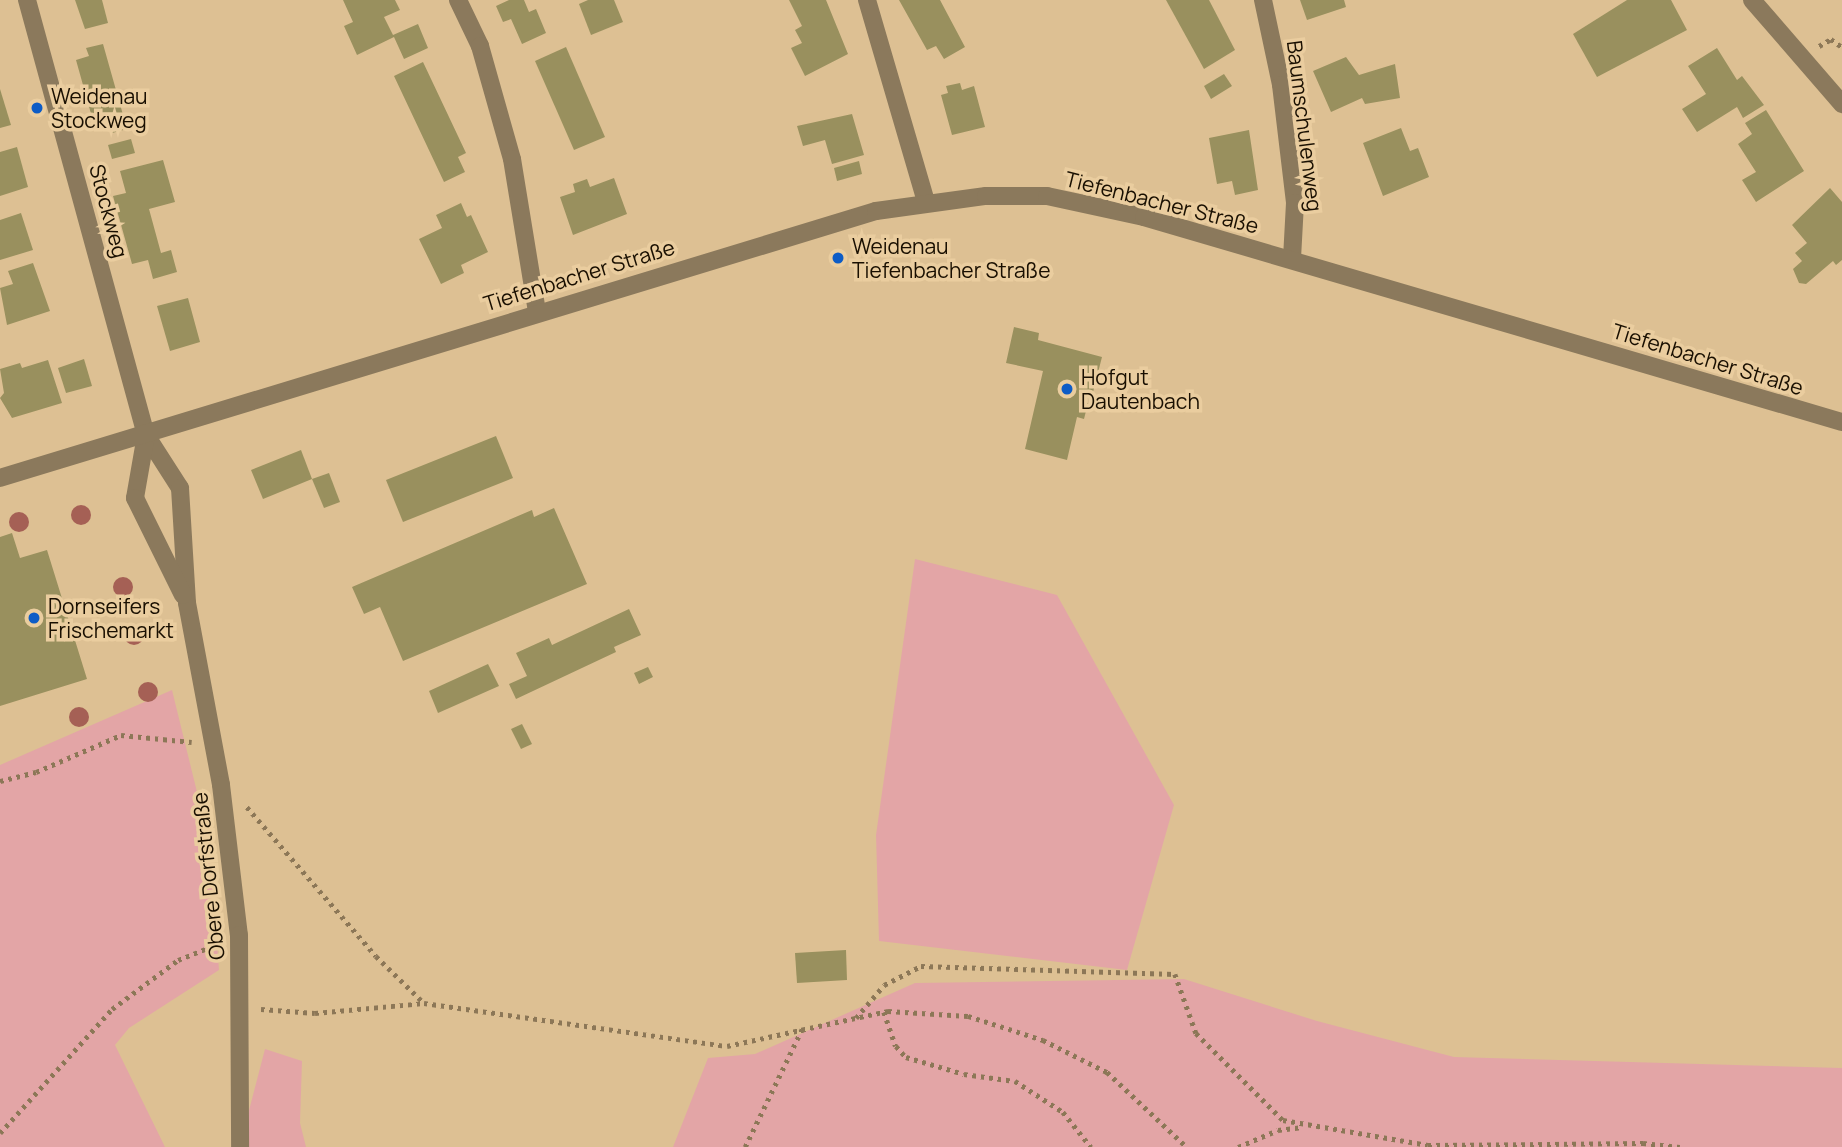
<!DOCTYPE html>
<html>
<head>
<meta charset="utf-8">
<style>
  body { margin:0 }
  #map { position:relative; width:1842px; height:1147px; overflow:hidden; background:#ddc093; font-family:Manrope,sans-serif }
  div>[style] { position:absolute }
  [style*='--x'] { left:calc(var(--x)*1px); top:calc(var(--y)*1px); width:calc(var(--w)*1px); rotate:calc(var(--a)*1deg) }
  .green>* { inset:0; background:#e3a5a6 }
  .building>* { inset:0; background:#99905e }
  .path>* { height:4.5px; margin-top:-2.25px; transform-origin:0; background:repeating-linear-gradient(90deg,#8c7757 0 3.5px,transparent 0 8.5px) }
  .minor>* { height:18px; margin:-9px; padding:0 9px; transform-origin:9px; border-radius:9px; background:#8b795c }
  .trees>* { width:20px; height:20px; margin:-10px; border-radius:50%; background:#a56055 }
  .dots>* { width:19px; height:19px; translate:-50% -50%; box-sizing:border-box; border:4px solid #eacd9f; border-radius:50% }
  span { translate:-50% -50%; white-space:nowrap; text-align:center; line-height:1.15; -webkit-text-stroke:7px #eacd9f; paint-order:stroke }
  .poi-label { font-size:21px; color:#190f01 }
  .left { translate:0 -50%; text-align:left }
  .street-label { font-size:21px; color:#190f01 }
</style>
</head>
<body>
<div id="map">
  <div class="green">
    <div style="clip-path:polygon(915px 559px,1057px 595px,1174px 805px,1127px 970px,879px 941px,876px 835px)"></div>
    <div style="clip-path:polygon(172px 690px,209px 841px,219px 970px,129px 1028px,115px 1045px,165px 1147px,0 1147px,0 765px)"></div>
    <div style="clip-path:polygon(1184px 979px,1317px 1021px,1454px 1057px,1842px 1068px,1842px 1147px,673px 1147px,708px 1058px,755px 1054px,915px 983px)"></div>
    <div style="clip-path:polygon(265px 1049px,302px 1061px,300px 1123px,306px 1147px,245px 1147px,246px 1122px)"></div>
  </div>
  <div class="building">
    <div style="clip-path:polygon(75px 0,102px 0,108px 23px,85px 29px)"></div>
    <div style="clip-path:polygon(343px 0,395px 0,400px 10px,384px 17px,393px 35px,418px 24px,428px 48px,404px 59px,394px 37px,357px 55px,344px 26px,353px 22px)"></div>
    <div style="clip-path:polygon(509px 0,524px 0,529px 12px,536px 9px,546px 33px,522px 44px,511px 19px,503px 22px,496px 6px)"></div>
    <div style="clip-path:polygon(588px 0,614px 0,623px 22px,591px 35px,579px 4px)"></div>
    <div style="clip-path:polygon(789px 0,826px 0,848px 54px,805px 76px,791px 48px,802px 43px,795px 30px,802px 26px)"></div>
    <div style="clip-path:polygon(899px 0,940px 0,965px 47px,944px 59px,936px 46px,927px 50px)"></div>
    <div style="clip-path:polygon(1166px 0,1209px 0,1235px 50px,1204px 69px)"></div>
    <div style="clip-path:polygon(1300px 0,1344px 0,1346px 7px,1307px 20px)"></div>
    <div style="clip-path:polygon(1627px 0,1671px 0,1687px 30px,1597px 77px,1573px 34px)"></div>
    <div style="clip-path:polygon(103px 44px,127px 129px,112px 133px,110px 124px,95px 128px,76px 60px,89px 56px,86px 48px)"></div>
    <div style="clip-path:polygon(566px 47px,605px 137px,574px 150px,535px 61px)"></div>
    <div style="clip-path:polygon(1717px 48px,1737px 80px,1742px 76px,1764px 105px,1743px 118px,1737px 107px,1697px 132px,1682px 109px,1706px 94px,1688px 66px)"></div>
    <div style="clip-path:polygon(1346px 57px,1359px 75px,1395px 64px,1400px 98px,1365px 104px,1362px 98px,1331px 112px,1313px 71px)"></div>
    <div style="clip-path:polygon(423px 62px,466px 153px,458px 157px,465px 172px,444px 182px,394px 76px)"></div>
    <div style="clip-path:polygon(1224px 74px,1232px 86px,1211px 99px,1204px 86px)"></div>
    <div style="clip-path:polygon(960px 83px,962px 90px,974px 86px,985px 127px,952px 135px,941px 95px,948px 93px,946px 86px)"></div>
    <div style="clip-path:polygon(0 89px,11px 125px,0 128px)"></div>
    <div style="clip-path:polygon(1766px 110px,1804px 171px,1756px 202px,1742px 180px,1756px 172px,1738px 144px,1752px 134px,1745px 123px)"></div>
    <div style="clip-path:polygon(852px 114px,864px 155px,832px 164px,825px 140px,803px 146px,797px 126px)"></div>
    <div style="clip-path:polygon(1401px 128px,1410px 151px,1418px 148px,1429px 177px,1383px 196px,1363px 143px)"></div>
    <div style="clip-path:polygon(1249px 130px,1258px 190px,1235px 195px,1232px 181px,1217px 184px,1209px 138px)"></div>
    <div style="clip-path:polygon(131px 139px,135px 153px,112px 159px,108px 145px)"></div>
    <div style="clip-path:polygon(17px 147px,28px 187px,0 196px,0 152px)"></div>
    <div style="clip-path:polygon(163px 160px,175px 202px,149px 209px,161px 253px,171px 250px,177px 272px,153px 279px,148px 260px,132px 264px,113px 196px,126px 193px,120px 171px)"></div>
    <div style="clip-path:polygon(859px 161px,862px 174px,837px 181px,834px 168px)"></div>
    <div style="clip-path:polygon(614px 178px,627px 214px,573px 235px,560px 197px,575px 192px,573px 184px,587px 179px,590px 187px)"></div>
    <div style="clip-path:polygon(1830px 188px,1842px 202px,1842px 260px,1836px 265px,1833px 261px,1806px 284px,1799px 283px,1793px 269px,1802px 261px,1795px 253px,1807px 243px,1792px 225px)"></div>
    <div style="clip-path:polygon(461px 203px,467px 217px,471px 215px,488px 252px,461px 265px,464px 273px,441px 284px,419px 239px,442px 228px,436px 215px)"></div>
    <div style="clip-path:polygon(21px 213px,33px 250px,0 260px,0 220px)"></div>
    <div style="clip-path:polygon(33px 263px,50px 311px,7px 325px,0 288px,13px 284px,8px 271px)"></div>
    <div style="clip-path:polygon(188px 298px,200px 342px,170px 351px,157px 306px)"></div>
    <div style="clip-path:polygon(1014px 327px,1039px 333px,1038px 340px,1102px 357px,1092px 396px,1083px 394px,1081px 402px,1088px 403px,1084px 419px,1077px 417px,1067px 460px,1025px 449px,1043px 371px,1006px 363px)"></div>
    <div style="clip-path:polygon(84px 359px,92px 386px,66px 393px,58px 368px)"></div>
    <div style="clip-path:polygon(48px 360px,62px 403px,12px 418px,0 398px,4px 393px,0 369px,20px 363px,22px 368px)"></div>
    <div style="clip-path:polygon(496px 436px,513px 478px,403px 522px,386px 480px)"></div>
    <div style="clip-path:polygon(301px 450px,312px 479px,263px 499px,251px 470px)"></div>
    <div style="clip-path:polygon(329px 473px,340px 502px,324px 508px,312px 479px)"></div>
    <div style="clip-path:polygon(554px 508px,587px 584px,403px 661px,380px 607px,364px 614px,352px 587px,532px 510px,534px 517px)"></div>
    <div style="clip-path:polygon(12px 533px,20px 558px,47px 550px,87px 679px,0 706px,0 537px)"></div>
    <div style="clip-path:polygon(629px 609px,641px 635px,614px 647px,616px 652px,516px 699px,509px 684px,527px 676px,516px 653px,549px 638px,552px 645px)"></div>
    <div style="clip-path:polygon(488px 664px,499px 686px,438px 713px,429px 691px)"></div>
    <div style="clip-path:polygon(648px 667px,653px 677px,639px 684px,634px 673px)"></div>
    <div style="clip-path:polygon(522px 724px,532px 744px,521px 749px,511px 729px)"></div>
    <div style="clip-path:polygon(846px 950px,847px 980px,797px 983px,795px 953px)"></div>
  </div>
  <div class="path">
    <div style="--x:1819;--y:46;--w:14;--a:-30"></div>
    <div style="--x:1831;--y:39;--w:14;--a:36"></div>
    <div style="--x:0;--y:781;--w:37;--a:-14"></div>
    <div style="--x:36;--y:772;--w:93;--a:-23.5"></div>
    <div style="--x:121;--y:735;--w:71;--a:5.6"></div>
    <div style="--x:247;--y:807;--w:197;--a:49.1"></div>
    <div style="--x:376;--y:956;--w:67;--a:44.4"></div>
    <div style="--x:261;--y:1009;--w:54;--a:4.2"></div>
    <div style="--x:315;--y:1013;--w:109;--a:-5.2"></div>
    <div style="--x:424;--y:1003;--w:306;--a:8.1"></div>
    <div style="--x:727;--y:1046;--w:165;--a:-12.3"></div>
    <div style="--x:888;--y:1011;--w:80;--a:3.6"></div>
    <div style="--x:968;--y:1016;--w:79;--a:17.7"></div>
    <div style="--x:1043;--y:1040;--w:72;--a:26.6"></div>
    <div style="--x:1107;--y:1072;--w:110;--a:43.2"></div>
    <div style="--x:884;--y:1012;--w:36;--a:71"></div>
    <div style="--x:896;--y:1046;--w:15;--a:48"></div>
    <div style="--x:906;--y:1057;--w:60;--a:16.3"></div>
    <div style="--x:964;--y:1074;--w:51;--a:7.8"></div>
    <div style="--x:1015;--y:1081;--w:57;--a:32.9"></div>
    <div style="--x:1063;--y:1112;--w:45;--a:51.3"></div>
    <div style="--x:856;--y:1018;--w:43;--a:-49.7"></div>
    <div style="--x:884;--y:985;--w:42;--a:-27.2"></div>
    <div style="--x:921;--y:966;--w:254;--a:1.8"></div>
    <div style="--x:1175;--y:974;--w:63;--a:70.4"></div>
    <div style="--x:1196;--y:1033;--w:123;--a:45"></div>
    <div style="--x:1283;--y:1120;--w:147;--a:9.8"></div>
    <div style="--x:1428;--y:1145;--w:215;--a:-0.5"></div>
    <div style="--x:1643;--y:1143;--w:37;--a:6"></div>
    <div style="--x:0;--y:1133;--w:167;--a:-47.9"></div>
    <div style="--x:112;--y:1009;--w:82;--a:-36.6"></div>
    <div style="--x:178;--y:960;--w:40;--a:-22"></div>
    <div style="--x:745;--y:1147;--w:131;--a:-64.2"></div>
    <div style="--x:1238;--y:1147;--w:43;--a:-23"></div>
    <div style="--x:1278;--y:1130;--w:25;--a:-7"></div>
  </div>
  <div class="minor">
    <div style="--x:27;--y:0;--w:451;--a:74.7"></div>
    <div style="--x:146;--y:435;--w:63;--a:57.3"></div>
    <div style="--x:180;--y:488;--w:115;--a:86.5"></div>
    <div style="--x:187;--y:603;--w:185;--a:79.4"></div>
    <div style="--x:221;--y:785;--w:151;--a:83.2"></div>
    <div style="--x:239;--y:935;--w:212;--a:89.7"></div>
    <div style="--x:458;--y:0;--w:51;--a:64.4"></div>
    <div style="--x:480;--y:46;--w:117;--a:74.2"></div>
    <div style="--x:512;--y:159;--w:154;--a:80.7"></div>
    <div style="--x:867;--y:0;--w:210;--a:73.7"></div>
    <div style="--x:1263;--y:0;--w:87;--a:78"></div>
    <div style="--x:1281;--y:85;--w:119;--a:83.2"></div>
    <div style="--x:1295;--y:203;--w:56;--a:93.1"></div>
    <div style="--x:1752;--y:0;--w:138;--a:49.1"></div>
    <div style="--x:146;--y:435;--w:64;--a:99.9"></div>
    <div style="--x:135;--y:498;--w:108;--a:63.7"></div>
    <div style="--x:0;--y:478;--w:916;--a:-16.95"></div>
    <div style="--x:876;--y:211;--w:111;--a:-7.8"></div>
    <div style="--x:986;--y:196;--w:61;--a:0"></div>
    <div style="--x:1047;--y:196;--w:99;--a:12.2"></div>
    <div style="--x:1144;--y:217;--w:727;--a:16.37"></div>
  </div>
  <div class="trees">
    <div style="left:81px;top:515px"></div>
    <div style="left:19px;top:522px"></div>
    <div style="left:123px;top:587px"></div>
    <div style="left:134px;top:635px"></div>
    <div style="left:148px;top:692px"></div>
    <div style="left:79px;top:717px"></div>
  </div>
  <div class="dots">
    <div style="left:37px;top:108px;background:#0d5cc6"></div>
    <div style="left:838px;top:258px;background:#0d5cc6"></div>
    <div style="left:1067px;top:389px;background:#0d5cc6"></div>
    <div style="left:34px;top:618px;background:#0d5cc6"></div>
  </div>
  <div class="poi-label">
    <span class="left" style="left:51px;top:108px">Weidenau<br>Stockweg</span>
    <span class="left" style="left:852px;top:258px">Weidenau<br>Tiefenbacher Straße</span>
    <span class="left" style="left:1081px;top:389px">Hofgut<br>Dautenbach</span>
    <span class="left" style="left:48px;top:618px">Dornseifers<br>Frischemarkt</span>
  </div>
  <div class="street-label">
    <span style="left:1305px;top:126px;rotate:83deg">Baumschulenweg</span>
    <span style="left:1162px;top:202px;rotate:14deg">Tiefenbacher Straße</span>
    <span style="left:109px;top:211px;rotate:75deg">Stockweg</span>
    <span style="left:579px;top:275px;rotate:-17deg">Tiefenbacher Straße</span>
    <span style="left:1708px;top:359px;rotate:17deg">Tiefenbacher Straße</span>
    <span style="left:208px;top:876px;rotate:-96deg">Obere Dorfstraße</span>
  </div>
</div>
</body>
</html>
